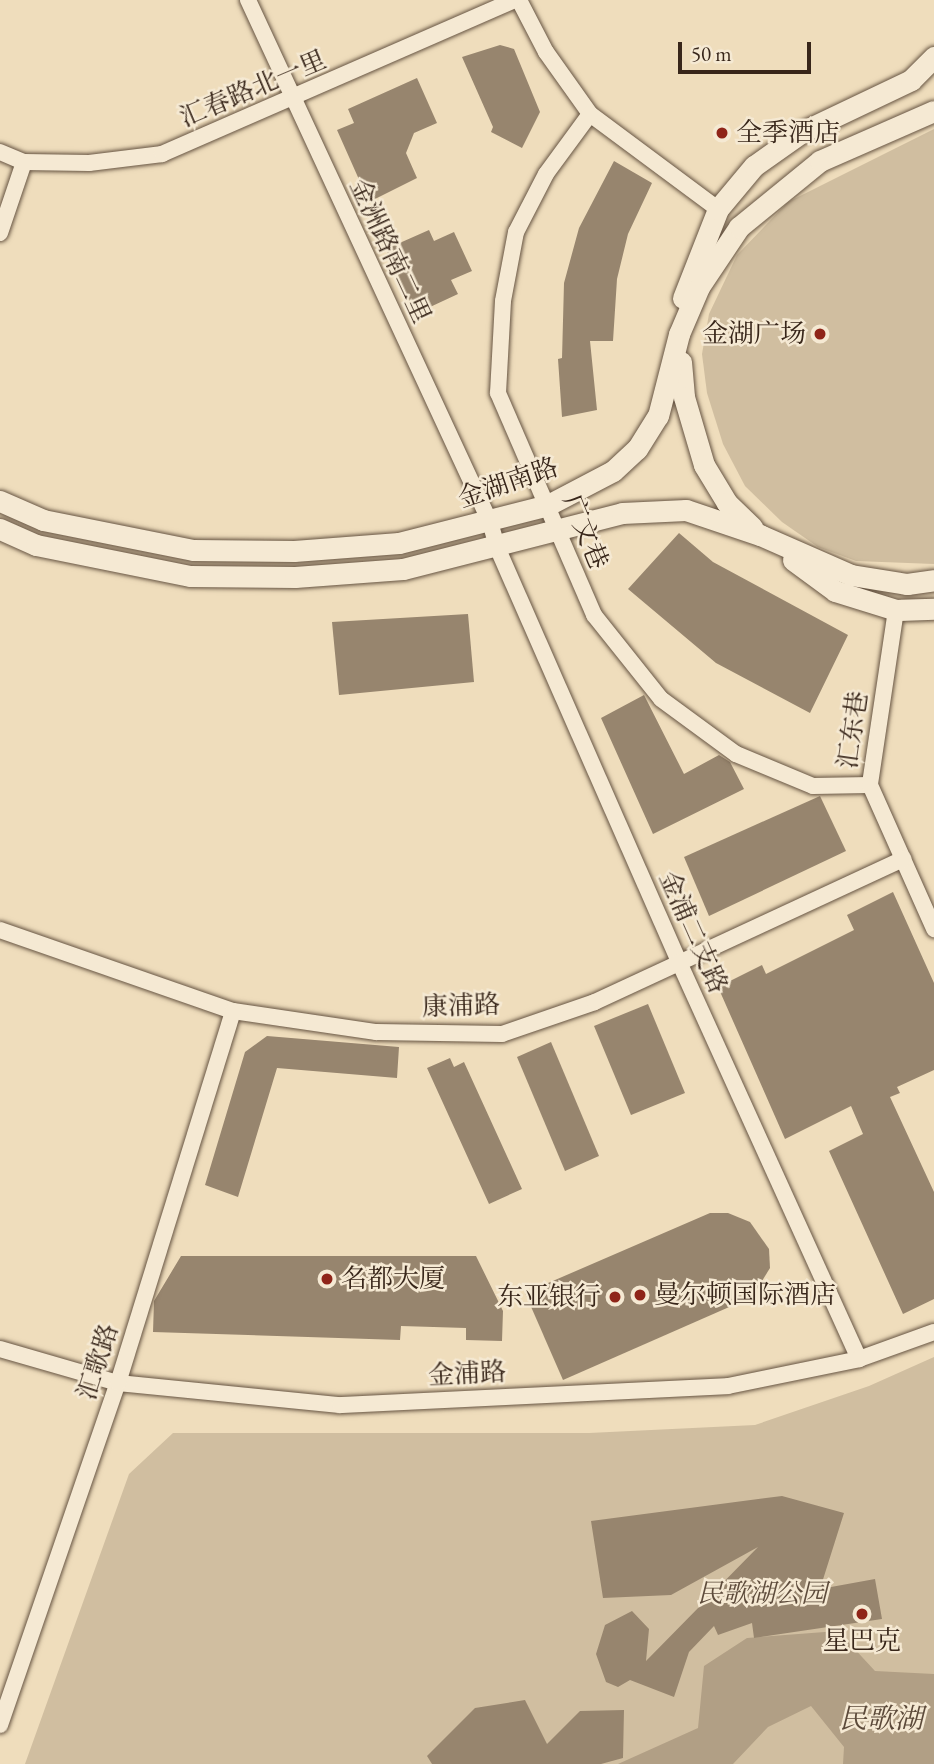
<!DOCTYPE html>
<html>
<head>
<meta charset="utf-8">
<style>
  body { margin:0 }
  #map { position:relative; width:934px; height:1764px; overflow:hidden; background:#efddbc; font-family:"EB Garamond","Noto Serif SC",serif }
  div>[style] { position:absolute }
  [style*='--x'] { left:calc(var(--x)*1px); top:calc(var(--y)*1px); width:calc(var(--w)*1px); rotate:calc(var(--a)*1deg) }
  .green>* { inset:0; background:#d0bea0 }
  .water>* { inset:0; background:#b19f85 }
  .building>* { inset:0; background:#97856e }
  .roads { filter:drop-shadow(0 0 2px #665442) drop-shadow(0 0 2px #665442) }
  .street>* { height:16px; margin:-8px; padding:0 8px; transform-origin:8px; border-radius:8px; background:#f5e9d3 }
  .secondary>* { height:21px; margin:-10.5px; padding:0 10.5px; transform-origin:10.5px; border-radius:10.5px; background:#f5e9d3 }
  .dots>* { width:19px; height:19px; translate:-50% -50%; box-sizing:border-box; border:4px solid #f5e9d3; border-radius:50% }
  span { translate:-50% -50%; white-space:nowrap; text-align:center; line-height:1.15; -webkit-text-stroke:5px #f5e9d3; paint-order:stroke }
  .street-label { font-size:26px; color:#38261a }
  .poi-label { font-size:26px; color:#38261a }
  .left { translate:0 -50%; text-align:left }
  .right { translate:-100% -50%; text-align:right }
  .park-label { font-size:26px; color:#5e4c3c; font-style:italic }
  .water-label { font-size:28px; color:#5c4a3a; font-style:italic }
  .scale { position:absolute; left:678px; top:42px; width:133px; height:32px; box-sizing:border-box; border:4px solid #38261a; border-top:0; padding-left:9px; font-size:21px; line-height:24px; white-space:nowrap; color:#38261a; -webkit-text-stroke:5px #f5e9d3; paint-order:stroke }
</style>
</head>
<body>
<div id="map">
  <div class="green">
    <div style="clip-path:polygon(934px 129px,934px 564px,856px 561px,818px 547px,782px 522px,745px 486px,723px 444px,707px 393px,702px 354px,709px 314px,737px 255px,788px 202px)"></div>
    <div style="clip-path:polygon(934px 1357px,934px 1764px,25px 1764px,129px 1474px,173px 1433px,589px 1433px,755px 1425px,869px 1386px)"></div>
  </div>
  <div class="water">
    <div style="clip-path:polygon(838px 1631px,875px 1671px,934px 1674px,934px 1764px,843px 1764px,844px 1747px,811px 1706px,768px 1727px,733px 1764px,618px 1764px,698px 1728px,704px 1666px,747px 1638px)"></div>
  </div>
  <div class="building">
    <div style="clip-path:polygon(500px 45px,514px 49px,540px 112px,522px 148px,491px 132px,493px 127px,462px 57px)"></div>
    <div style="clip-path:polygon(417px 78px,437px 123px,414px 133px,406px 153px,417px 178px,369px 202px,337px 130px,354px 123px,348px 109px)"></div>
    <div style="clip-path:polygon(614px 161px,652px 183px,628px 234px,617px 279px,613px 341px,590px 341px,597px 410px,562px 417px,558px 359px,562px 358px,564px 283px,579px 228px)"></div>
    <div style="clip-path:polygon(429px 230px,434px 241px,454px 232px,472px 271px,451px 280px,458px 294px,415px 314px,386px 249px)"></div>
    <div style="clip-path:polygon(679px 533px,713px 562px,848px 635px,810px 713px,716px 663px,628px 589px)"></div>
    <div style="clip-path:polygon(468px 614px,474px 682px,339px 695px,332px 622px)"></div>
    <div style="clip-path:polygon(644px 695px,684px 774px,719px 755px,730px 762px,744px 789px,653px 834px,601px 718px)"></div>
    <div style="clip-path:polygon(820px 796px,846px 851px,709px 916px,684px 857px)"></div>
    <div style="clip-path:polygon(893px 892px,934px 983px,934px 1070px,897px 1087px,900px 1093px,890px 1097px,934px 1192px,934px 1299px,903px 1314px,829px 1151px,863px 1134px,851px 1106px,785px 1139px,718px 987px,762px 965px,766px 974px,854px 930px,847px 915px)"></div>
    <div style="clip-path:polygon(648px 1004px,685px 1093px,631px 1115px,594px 1026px)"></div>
    <div style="clip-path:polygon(267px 1036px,399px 1047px,397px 1078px,277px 1068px,238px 1197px,205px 1185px,245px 1052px)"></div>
    <div style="clip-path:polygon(551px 1042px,599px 1156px,565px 1171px,517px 1057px)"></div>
    <div style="clip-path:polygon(450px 1058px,454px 1067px,464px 1062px,522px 1189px,489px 1204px,427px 1068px)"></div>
    <div style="clip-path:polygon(710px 1213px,728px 1213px,750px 1222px,769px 1249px,770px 1268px,752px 1297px,563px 1380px,525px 1293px)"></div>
    <div style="clip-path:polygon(181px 1256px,476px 1256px,503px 1311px,502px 1341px,466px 1340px,466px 1328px,401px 1326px,400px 1340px,153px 1332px,154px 1301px)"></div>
    <div style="clip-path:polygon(782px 1496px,844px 1513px,820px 1589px,875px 1579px,882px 1619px,754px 1638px,752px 1623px,718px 1635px,714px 1626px,689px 1652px,674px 1697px,630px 1680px,618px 1687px,606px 1682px,596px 1654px,605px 1625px,632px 1611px,649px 1629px,646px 1661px,758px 1547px,671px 1595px,603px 1598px,591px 1521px)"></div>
    <div style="clip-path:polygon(525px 1700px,547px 1744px,580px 1711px,624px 1710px,623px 1758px,601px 1764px,432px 1764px,427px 1756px,475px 1708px)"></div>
  </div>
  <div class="roads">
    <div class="street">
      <div style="--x:248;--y:0;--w:575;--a:65.13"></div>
      <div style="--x:490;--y:522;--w:26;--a:74"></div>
      <div style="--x:497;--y:547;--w:453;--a:66.3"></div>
      <div style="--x:679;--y:962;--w:436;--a:65.6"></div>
      <div style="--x:519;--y:0;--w:59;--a:62.6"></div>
      <div style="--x:546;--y:52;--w:76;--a:54.6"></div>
      <div style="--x:590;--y:114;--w:159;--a:36.6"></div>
      <div style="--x:590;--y:114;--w:74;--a:126.3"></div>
      <div style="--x:546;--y:174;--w:65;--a:117.3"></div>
      <div style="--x:516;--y:232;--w:70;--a:100.7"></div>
      <div style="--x:503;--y:301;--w:92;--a:93.1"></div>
      <div style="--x:498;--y:393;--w:242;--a:66.6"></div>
      <div style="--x:594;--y:615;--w:107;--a:51.4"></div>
      <div style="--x:661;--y:699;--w:93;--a:36.3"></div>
      <div style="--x:736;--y:754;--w:83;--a:22.6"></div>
      <div style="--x:813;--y:786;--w:57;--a:-1"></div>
      <div style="--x:0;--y:152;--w:26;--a:23"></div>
      <div style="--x:24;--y:162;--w:65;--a:0.9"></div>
      <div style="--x:89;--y:163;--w:74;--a:-7"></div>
      <div style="--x:162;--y:154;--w:384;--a:-23.6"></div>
      <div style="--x:0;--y:233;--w:75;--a:-71.3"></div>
      <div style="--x:896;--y:610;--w:177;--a:98.5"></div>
      <div style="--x:870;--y:785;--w:158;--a:66"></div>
      <div style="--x:0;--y:930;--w:247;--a:19.2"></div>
      <div style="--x:233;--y:1011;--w:145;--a:8.4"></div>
      <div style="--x:376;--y:1032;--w:126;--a:0.9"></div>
      <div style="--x:502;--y:1034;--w:98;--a:-19"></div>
      <div style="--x:595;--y:1002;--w:340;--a:-24.9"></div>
      <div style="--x:0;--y:1349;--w:123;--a:16.1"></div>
      <div style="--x:118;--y:1383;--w:223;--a:5.7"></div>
      <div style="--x:340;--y:1405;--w:388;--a:-2.8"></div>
      <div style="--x:728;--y:1386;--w:134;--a:-11.6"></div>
      <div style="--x:859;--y:1359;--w:80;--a:-19.8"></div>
      <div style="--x:0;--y:1725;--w:362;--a:-71"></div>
      <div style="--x:118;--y:1383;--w:389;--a:-72.8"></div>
    </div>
    <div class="secondary">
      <div style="--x:683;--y:298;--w:96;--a:-68.5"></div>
      <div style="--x:718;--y:209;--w:56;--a:-50.1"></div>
      <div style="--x:754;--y:166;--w:59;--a:-35.3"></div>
      <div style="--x:802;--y:132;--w:121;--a:-25.5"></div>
      <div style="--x:911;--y:80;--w:33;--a:-45"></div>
      <div style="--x:681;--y:362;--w:35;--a:85"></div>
      <div style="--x:684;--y:397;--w:71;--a:73.6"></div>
      <div style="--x:704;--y:465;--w:44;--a:58.8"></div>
      <div style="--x:727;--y:503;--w:35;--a:44"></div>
      <div style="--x:0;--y:501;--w:47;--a:23.8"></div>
      <div style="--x:43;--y:520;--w:153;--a:11.3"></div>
      <div style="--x:193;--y:550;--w:101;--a:0.6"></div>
      <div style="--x:294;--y:551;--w:105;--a:-4.4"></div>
      <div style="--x:399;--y:543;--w:154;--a:-14.3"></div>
      <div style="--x:548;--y:505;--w:73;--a:-27.6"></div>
      <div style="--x:613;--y:471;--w:33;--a:-43"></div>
      <div style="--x:637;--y:449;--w:39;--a:-58"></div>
      <div style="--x:658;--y:416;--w:85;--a:-75.6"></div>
      <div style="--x:679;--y:334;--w:51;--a:-66.9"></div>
      <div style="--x:699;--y:287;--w:72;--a:-56.3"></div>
      <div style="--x:739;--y:227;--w:104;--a:-39.2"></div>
      <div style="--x:820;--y:161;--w:124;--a:-23.7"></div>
      <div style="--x:0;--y:529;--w:39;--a:24"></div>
      <div style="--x:36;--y:545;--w:157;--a:11.4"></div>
      <div style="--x:190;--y:576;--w:105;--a:0.5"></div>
      <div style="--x:295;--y:577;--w:108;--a:-4.2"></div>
      <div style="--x:403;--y:569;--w:226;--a:-14.3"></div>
      <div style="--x:622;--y:513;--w:64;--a:-2.7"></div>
      <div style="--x:686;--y:510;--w:78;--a:18.7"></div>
      <div style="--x:760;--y:535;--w:99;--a:23.7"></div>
      <div style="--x:851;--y:575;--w:57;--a:9.1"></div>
      <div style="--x:907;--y:584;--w:27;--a:-8"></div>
      <div style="--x:793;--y:560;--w:52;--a:36.4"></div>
      <div style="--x:835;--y:591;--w:64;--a:17.3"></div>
      <div style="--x:896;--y:610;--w:38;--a:-2"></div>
    </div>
  </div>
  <div class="dots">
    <div style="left:722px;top:133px;background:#8f2418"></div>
    <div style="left:820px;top:334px;background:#8f2418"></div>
    <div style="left:327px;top:1279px;background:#8f2418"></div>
    <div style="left:640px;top:1295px;background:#8f2418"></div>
    <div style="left:615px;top:1297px;background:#8f2418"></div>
    <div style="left:862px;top:1614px;background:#8f2418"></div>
  </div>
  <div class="street-label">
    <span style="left:253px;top:89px;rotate:-23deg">汇春路北一里</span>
    <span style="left:390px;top:251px;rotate:65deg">金洲路南二里</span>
    <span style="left:508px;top:483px;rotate:-19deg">金湖南路</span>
    <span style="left:585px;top:532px;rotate:68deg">广文巷</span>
    <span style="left:853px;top:730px;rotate:-82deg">汇东巷</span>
    <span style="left:693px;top:932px;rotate:66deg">金浦二支路</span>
    <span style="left:461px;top:1006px;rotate:-2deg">康浦路</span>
    <span style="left:98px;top:1362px;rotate:-72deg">汇歌路</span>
    <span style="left:467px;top:1374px;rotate:-3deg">金浦路</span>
  </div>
  <div class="poi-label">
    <span class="left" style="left:736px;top:133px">全季酒店</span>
    <span class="right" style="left:806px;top:334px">金湖广场</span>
    <span class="left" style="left:341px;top:1279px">名都大厦</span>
    <span class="left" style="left:654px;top:1295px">曼尔顿国际酒店</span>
    <span class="right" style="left:601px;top:1297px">东亚银行</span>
    <span style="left:862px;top:1641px">星巴克</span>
  </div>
  <div class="park-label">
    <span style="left:762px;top:1594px">民歌湖公园</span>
  </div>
  <div class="water-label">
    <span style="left:881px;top:1718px">民歌湖</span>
  </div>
  <div class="scale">50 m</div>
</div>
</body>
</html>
